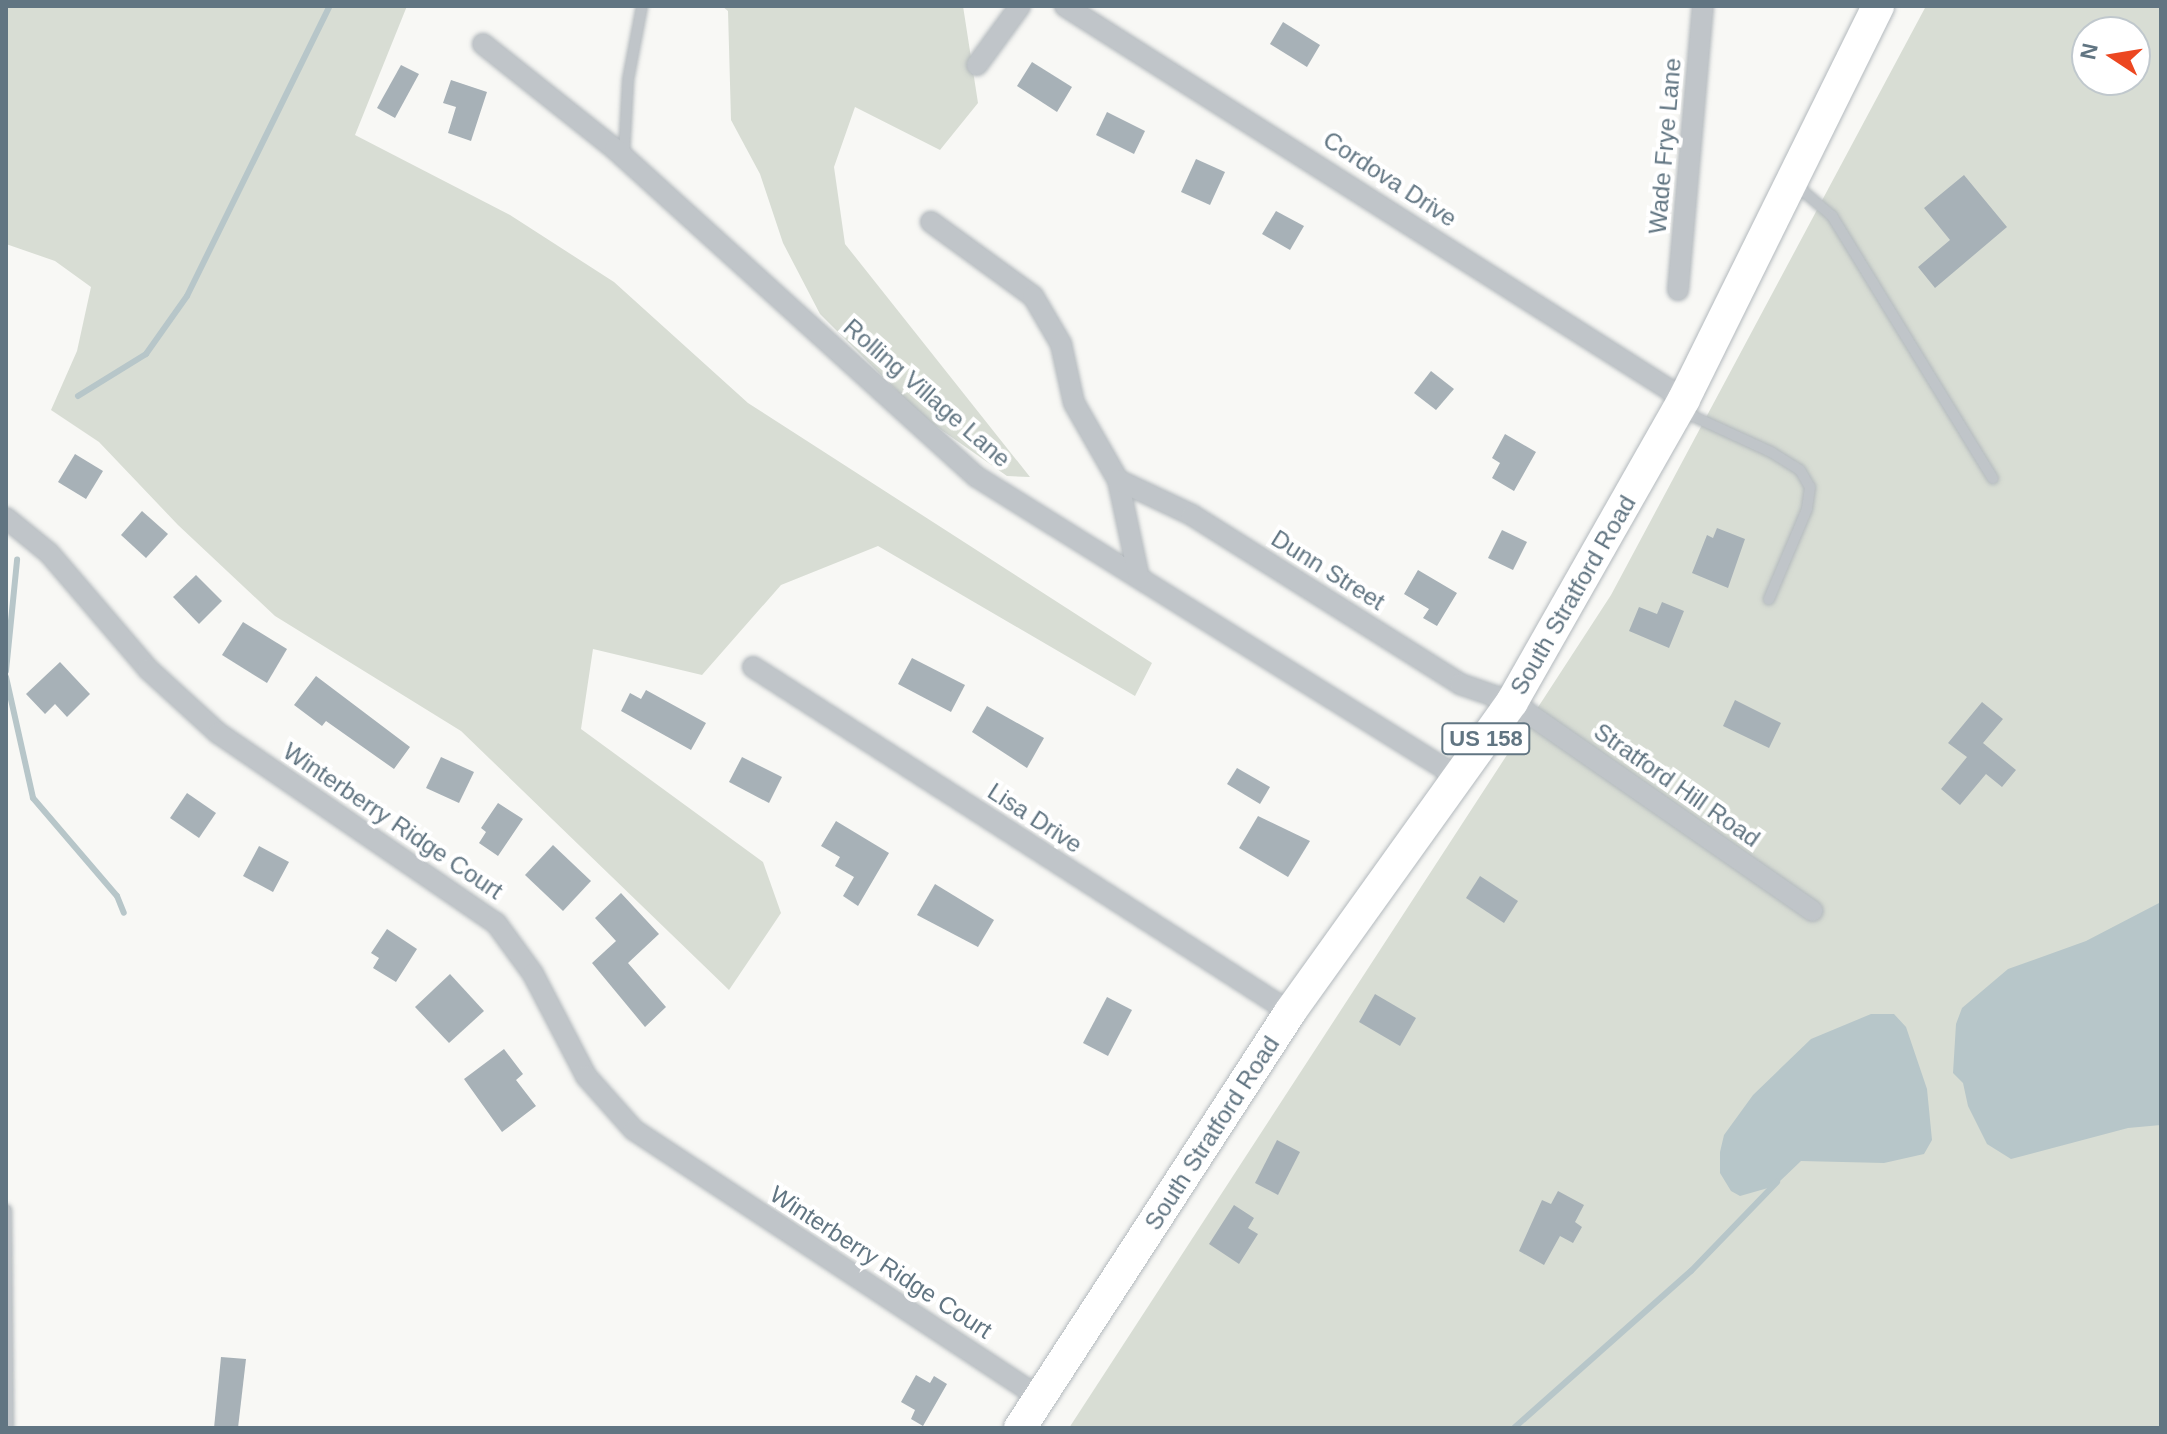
<!DOCTYPE html>
<html>
<head>
<meta charset="utf-8">
<style>
  body { margin:0 }
  #map { position:relative; width:2167px; height:1434px; overflow:hidden; background:#f8f8f5; font-family:Arial,sans-serif }
  div>[style] { position:absolute }
  [style*='--x'] { left:calc(var(--x)*1px); top:calc(var(--y)*1px); width:calc(var(--w)*1px); rotate:calc(var(--a)*1deg) }
  .green>* { inset:0; background:#d8ddd4 }
  .water>* { inset:0; background:#b7c6c9 }
  .stream>* { height:6px; margin:-3px; padding:0 3px; transform-origin:3px; border-radius:3px; background:#b7c6c9 }
  .building>* { inset:0; background:#a7b1b7 }
  .roads { filter:drop-shadow(0 0 2px #b3b9bd) drop-shadow(0 0 2px #b3b9bd) }
  .lane>* { height:10px; margin:-5px; padding:0 5px; transform-origin:5px; border-radius:5px; background:#c0c5c9 }
  .street>* { height:20px; margin:-10px; padding:0 10px; transform-origin:10px; border-radius:10px; background:#c0c5c9 }
  .primary>* { height:32px; margin:-16px; padding:0 16px; transform-origin:16px; border-radius:16px; background:#fff }
  span { translate:-50% -50%; white-space:nowrap; text-align:center; line-height:1.15; -webkit-text-stroke:8px #fff; paint-order:stroke }
  .shield-label span { padding:2px 6px; background:#fff; border:2px solid; border-radius:6px; -webkit-text-stroke-width:0 }
  .shield-label { font-size:22px; color:#617582; font-weight:700 }
  .street-label { font-size:24px; color:#617582 }
  .frame { position:absolute; inset:0; border:8px solid #617582; pointer-events:none }
  .north { position:absolute; left:2071px; top:16px; width:80px; height:80px; box-sizing:border-box; background:#fff; border:2px solid #c0c8cd; border-radius:50%; rotate:282deg; font-size:22px; font-weight:700; line-height:32px; text-align:center; color:#617582 }
  .north::after { content:''; display:block; margin:auto; width:28px; height:36px; background:#ec4721; clip-path:polygon(50% 0,100% 100%,50% 72%,0 100%) }
</style>
</head>
<body>
<div id="map">
  <div class="green">
    <div style="clip-path:polygon(6px 6px,407px 6px,355px 135px,510px 215px,614px 282px,748px 403px,1152px 663px,1135px 696px,878px 546px,781px 585px,702px 675px,593px 649px,581px 729px,763px 862px,781px 913px,729px 990px,461px 731px,275px 616px,178px 525px,99px 442px,51px 410px,77px 351px,91px 287px,55px 261px,6px 244px)"></div>
    <div style="clip-path:polygon(722px 6px,963px 6px,978px 103px,940px 150px,855px 107px,834px 167px,845px 244px,1030px 477px,1007px 476px,923px 417px,820px 314px,783px 243px,760px 174px,731px 120px,728px 11px)"></div>
    <div style="clip-path:polygon(evenodd,1926px 6px,2161px 6px,2161px 1428px,1069px 1428px,1611px 595px,1926px 6px,2087px 32px,2135px 32px,2135px 80px,2087px 80px,2087px 32px)"></div>
  </div>
  <div class="water">
    <div style="clip-path:polygon(2161px 902px,2161px 1125px,2128px 1128px,2011px 1159px,1987px 1144px,1968px 1106px,1963px 1083px,1953px 1073px,1956px 1024px,1962px 1008px,2008px 969px,2086px 941px)"></div>
    <div style="clip-path:polygon(1871px 1014px,1894px 1014px,1906px 1027px,1927px 1089px,1932px 1140px,1924px 1154px,1884px 1163px,1801px 1161px,1775px 1186px,1740px 1196px,1731px 1191px,1720px 1173px,1720px 1152px,1724px 1135px,1753px 1095px,1811px 1039px)"></div>
  </div>
  <div class="stream">
    <div style="--x:78;--y:396;--w:80;--a:-31.7"></div>
    <div style="--x:146;--y:354;--w:71;--a:-54.7"></div>
    <div style="--x:187;--y:296;--w:323;--a:-63.8"></div>
    <div style="--x:6;--y:671;--w:112;--a:-84.3"></div>
    <div style="--x:6;--y:677;--w:124;--a:77.4"></div>
    <div style="--x:33;--y:798;--w:129;--a:49.4"></div>
    <div style="--x:117;--y:896;--w:18;--a:68"></div>
    <div style="--x:1514;--y:1428;--w:237;--a:-41.6"></div>
    <div style="--x:1691;--y:1271;--w:124;--a:-46"></div>
  </div>
  <div class="building">
    <div style="clip-path:polygon(1283px 22px,1320px 45px,1307px 67px,1270px 44px)"></div>
    <div style="clip-path:polygon(1032px 62px,1072px 87px,1057px 112px,1017px 86px)"></div>
    <div style="clip-path:polygon(401px 65px,419px 74px,395px 118px,377px 108px)"></div>
    <div style="clip-path:polygon(451px 80px,487px 92px,471px 141px,448px 133px,456px 107px,443px 103px)"></div>
    <div style="clip-path:polygon(1107px 112px,1145px 131px,1134px 154px,1096px 135px)"></div>
    <div style="clip-path:polygon(1196px 159px,1225px 172px,1210px 205px,1181px 192px)"></div>
    <div style="clip-path:polygon(1964px 175px,2007px 227px,1935px 288px,1918px 267px,1950px 240px,1924px 208px)"></div>
    <div style="clip-path:polygon(1276px 211px,1304px 226px,1290px 250px,1262px 234px)"></div>
    <div style="clip-path:polygon(1431px 371px,1454px 389px,1436px 410px,1414px 393px)"></div>
    <div style="clip-path:polygon(1505px 434px,1536px 452px,1514px 491px,1492px 478px,1500px 463px,1492px 458px)"></div>
    <div style="clip-path:polygon(75px 454px,103px 471px,86px 499px,58px 482px)"></div>
    <div style="clip-path:polygon(142px 511px,168px 534px,146px 558px,121px 535px)"></div>
    <div style="clip-path:polygon(1717px 528px,1745px 539px,1728px 588px,1692px 573px,1707px 535px,1713px 538px)"></div>
    <div style="clip-path:polygon(1502px 530px,1527px 542px,1513px 570px,1488px 558px)"></div>
    <div style="clip-path:polygon(1418px 570px,1457px 593px,1437px 626px,1423px 618px,1429px 609px,1404px 594px)"></div>
    <div style="clip-path:polygon(196px 575px,222px 601px,199px 624px,173px 597px)"></div>
    <div style="clip-path:polygon(1662px 602px,1684px 611px,1669px 648px,1629px 631px,1639px 607px,1657px 614px)"></div>
    <div style="clip-path:polygon(243px 622px,287px 649px,267px 683px,222px 655px)"></div>
    <div style="clip-path:polygon(912px 658px,965px 685px,951px 712px,898px 684px)"></div>
    <div style="clip-path:polygon(60px 662px,90px 694px,67px 717px,55px 704px,45px 714px,26px 694px)"></div>
    <div style="clip-path:polygon(316px 676px,410px 747px,394px 769px,326px 721px,322px 726px,294px 705px)"></div>
    <div style="clip-path:polygon(646px 690px,706px 723px,691px 750px,621px 711px,630px 693px,641px 699px)"></div>
    <div style="clip-path:polygon(1735px 700px,1781px 723px,1769px 748px,1723px 726px)"></div>
    <div style="clip-path:polygon(1982px 702px,2003px 719px,1983px 743px,2016px 770px,2002px 787px,1986px 774px,1960px 805px,1941px 789px,1967px 757px,1948px 743px)"></div>
    <div style="clip-path:polygon(987px 706px,1044px 738px,1027px 768px,972px 732px)"></div>
    <div style="clip-path:polygon(441px 757px,474px 772px,459px 803px,426px 788px)"></div>
    <div style="clip-path:polygon(742px 757px,782px 777px,769px 803px,729px 782px)"></div>
    <div style="clip-path:polygon(1237px 768px,1270px 787px,1260px 804px,1227px 784px)"></div>
    <div style="clip-path:polygon(187px 793px,216px 813px,199px 838px,170px 818px)"></div>
    <div style="clip-path:polygon(498px 803px,523px 819px,498px 856px,479px 843px,486px 832px,481px 828px)"></div>
    <div style="clip-path:polygon(1258px 816px,1310px 841px,1288px 877px,1239px 848px)"></div>
    <div style="clip-path:polygon(836px 821px,889px 853px,858px 906px,843px 896px,854px 877px,835px 866px,840px 857px,821px 846px)"></div>
    <div style="clip-path:polygon(553px 845px,591px 881px,563px 911px,525px 875px)"></div>
    <div style="clip-path:polygon(259px 846px,289px 862px,273px 892px,243px 876px)"></div>
    <div style="clip-path:polygon(1480px 876px,1518px 901px,1504px 923px,1466px 898px)"></div>
    <div style="clip-path:polygon(935px 884px,994px 920px,978px 947px,917px 915px)"></div>
    <div style="clip-path:polygon(621px 893px,659px 934px,628px 963px,666px 1007px,645px 1027px,592px 963px,616px 941px,595px 918px)"></div>
    <div style="clip-path:polygon(387px 929px,417px 949px,396px 982px,373px 968px,379px 958px,371px 953px)"></div>
    <div style="clip-path:polygon(450px 974px,484px 1011px,449px 1043px,415px 1007px)"></div>
    <div style="clip-path:polygon(1375px 994px,1416px 1018px,1400px 1046px,1359px 1022px)"></div>
    <div style="clip-path:polygon(1107px 997px,1132px 1010px,1108px 1056px,1083px 1043px)"></div>
    <div style="clip-path:polygon(504px 1049px,523px 1074px,516px 1080px,536px 1106px,502px 1132px,464px 1079px)"></div>
    <div style="clip-path:polygon(1277px 1140px,1300px 1152px,1278px 1195px,1255px 1183px)"></div>
    <div style="clip-path:polygon(1558px 1191px,1584px 1205px,1575px 1222px,1582px 1227px,1573px 1243px,1560px 1236px,1544px 1265px,1519px 1251px,1542px 1200px,1551px 1204px)"></div>
    <div style="clip-path:polygon(1234px 1205px,1254px 1218px,1248px 1228px,1258px 1234px,1239px 1264px,1209px 1244px)"></div>
    <div style="clip-path:polygon(221px 1357px,246px 1359px,238px 1428px,214px 1428px)"></div>
    <div style="clip-path:polygon(916px 1375px,930px 1383px,934px 1376px,947px 1384px,923px 1426px,911px 1419px,915px 1410px,901px 1402px)"></div>
  </div>
  <div class="roads">
    <div class="lane">
      <div style="--x:624;--y:155;--w:75;--a:-86.9"></div>
      <div style="--x:628;--y:80;--w:75;--a:-79.3"></div>
      <div style="--x:1796;--y:185;--w:48;--a:40.7"></div>
      <div style="--x:1832;--y:216;--w:308;--a:58.5"></div>
      <div style="--x:1684;--y:412;--w:96;--a:24.7"></div>
      <div style="--x:1771;--y:452;--w:34;--a:32"></div>
      <div style="--x:1800;--y:470;--w:20;--a:60"></div>
      <div style="--x:1810;--y:487;--w:22;--a:98"></div>
      <div style="--x:1807;--y:509;--w:98;--a:112.9"></div>
      <div style="--x:6;--y:1210;--w:218;--a:89.5"></div>
    </div>
    <div class="street">
      <div style="--x:1065;--y:6;--w:733;--a:32.41"></div>
      <div style="--x:483;--y:44;--w:169;--a:38.5"></div>
      <div style="--x:615;--y:149;--w:488;--a:42.2"></div>
      <div style="--x:977;--y:477;--w:567;--a:31.95"></div>
      <div style="--x:977;--y:65;--w:73;--a:-53.9"></div>
      <div style="--x:931;--y:222;--w:126;--a:36"></div>
      <div style="--x:1033;--y:296;--w:56;--a:59.7"></div>
      <div style="--x:1061;--y:344;--w:60;--a:77.6"></div>
      <div style="--x:1074;--y:403;--w:89;--a:60.3"></div>
      <div style="--x:1118;--y:480;--w:100;--a:77.9"></div>
      <div style="--x:1678;--y:290;--w:285;--a:-85"></div>
      <div style="--x:1118;--y:480;--w:82;--a:25.3"></div>
      <div style="--x:1192;--y:515;--w:317;--a:32.2"></div>
      <div style="--x:1460;--y:684;--w:55;--a:19.1"></div>
      <div style="--x:1512;--y:702;--w:366;--a:34.8"></div>
      <div style="--x:6;--y:518;--w:55;--a:39.1"></div>
      <div style="--x:49;--y:553;--w:153;--a:49.5"></div>
      <div style="--x:148;--y:669;--w:95;--a:42.4"></div>
      <div style="--x:218;--y:733;--w:337;--a:34.4"></div>
      <div style="--x:496;--y:923;--w:63;--a:54"></div>
      <div style="--x:533;--y:974;--w:115;--a:62.5"></div>
      <div style="--x:586;--y:1076;--w:72;--a:48.4"></div>
      <div style="--x:634;--y:1130;--w:487;--a:33.4"></div>
      <div style="--x:753;--y:667;--w:638;--a:32.72"></div>
    </div>
    <div class="primary">
      <div style="--x:1020;--y:1428;--w:496;--a:-57"></div>
      <div style="--x:1290;--y:1012;--w:381;--a:-54.4"></div>
      <div style="--x:1512;--y:702;--w:348;--a:-60.4"></div>
      <div style="--x:1684;--y:399;--w:438;--a:-63.7"></div>
    </div>
  </div>
  <div class="shield-label">
    <span style="left:1486px;top:739px">US 158</span>
  </div>
  <div class="street-label">
    <span style="left:1665px;top:146px;rotate:-85deg">Wade Frye Lane</span>
    <span style="left:1390px;top:179px;rotate:33deg">Cordova Drive</span>
    <span style="left:927px;top:393px;rotate:41deg">Rolling Village Lane</span>
    <span style="left:1328px;top:570px;rotate:32deg">Dunn Street</span>
    <span style="left:1573px;top:595px;rotate:-60deg">South Stratford Road</span>
    <span style="left:1677px;top:785px;rotate:35deg">Stratford Hill Road</span>
    <span style="left:1035px;top:818px;rotate:33deg">Lisa Drive</span>
    <span style="left:393px;top:821px;rotate:34deg">Winterberry Ridge Court</span>
    <span style="left:1212px;top:1133px;rotate:-57deg">South Stratford Road</span>
    <span style="left:881px;top:1262px;rotate:33deg">Winterberry Ridge Court</span>
  </div>
  <div class="frame"></div>
  <div class="north">N</div>
</div>
</body>
</html>
